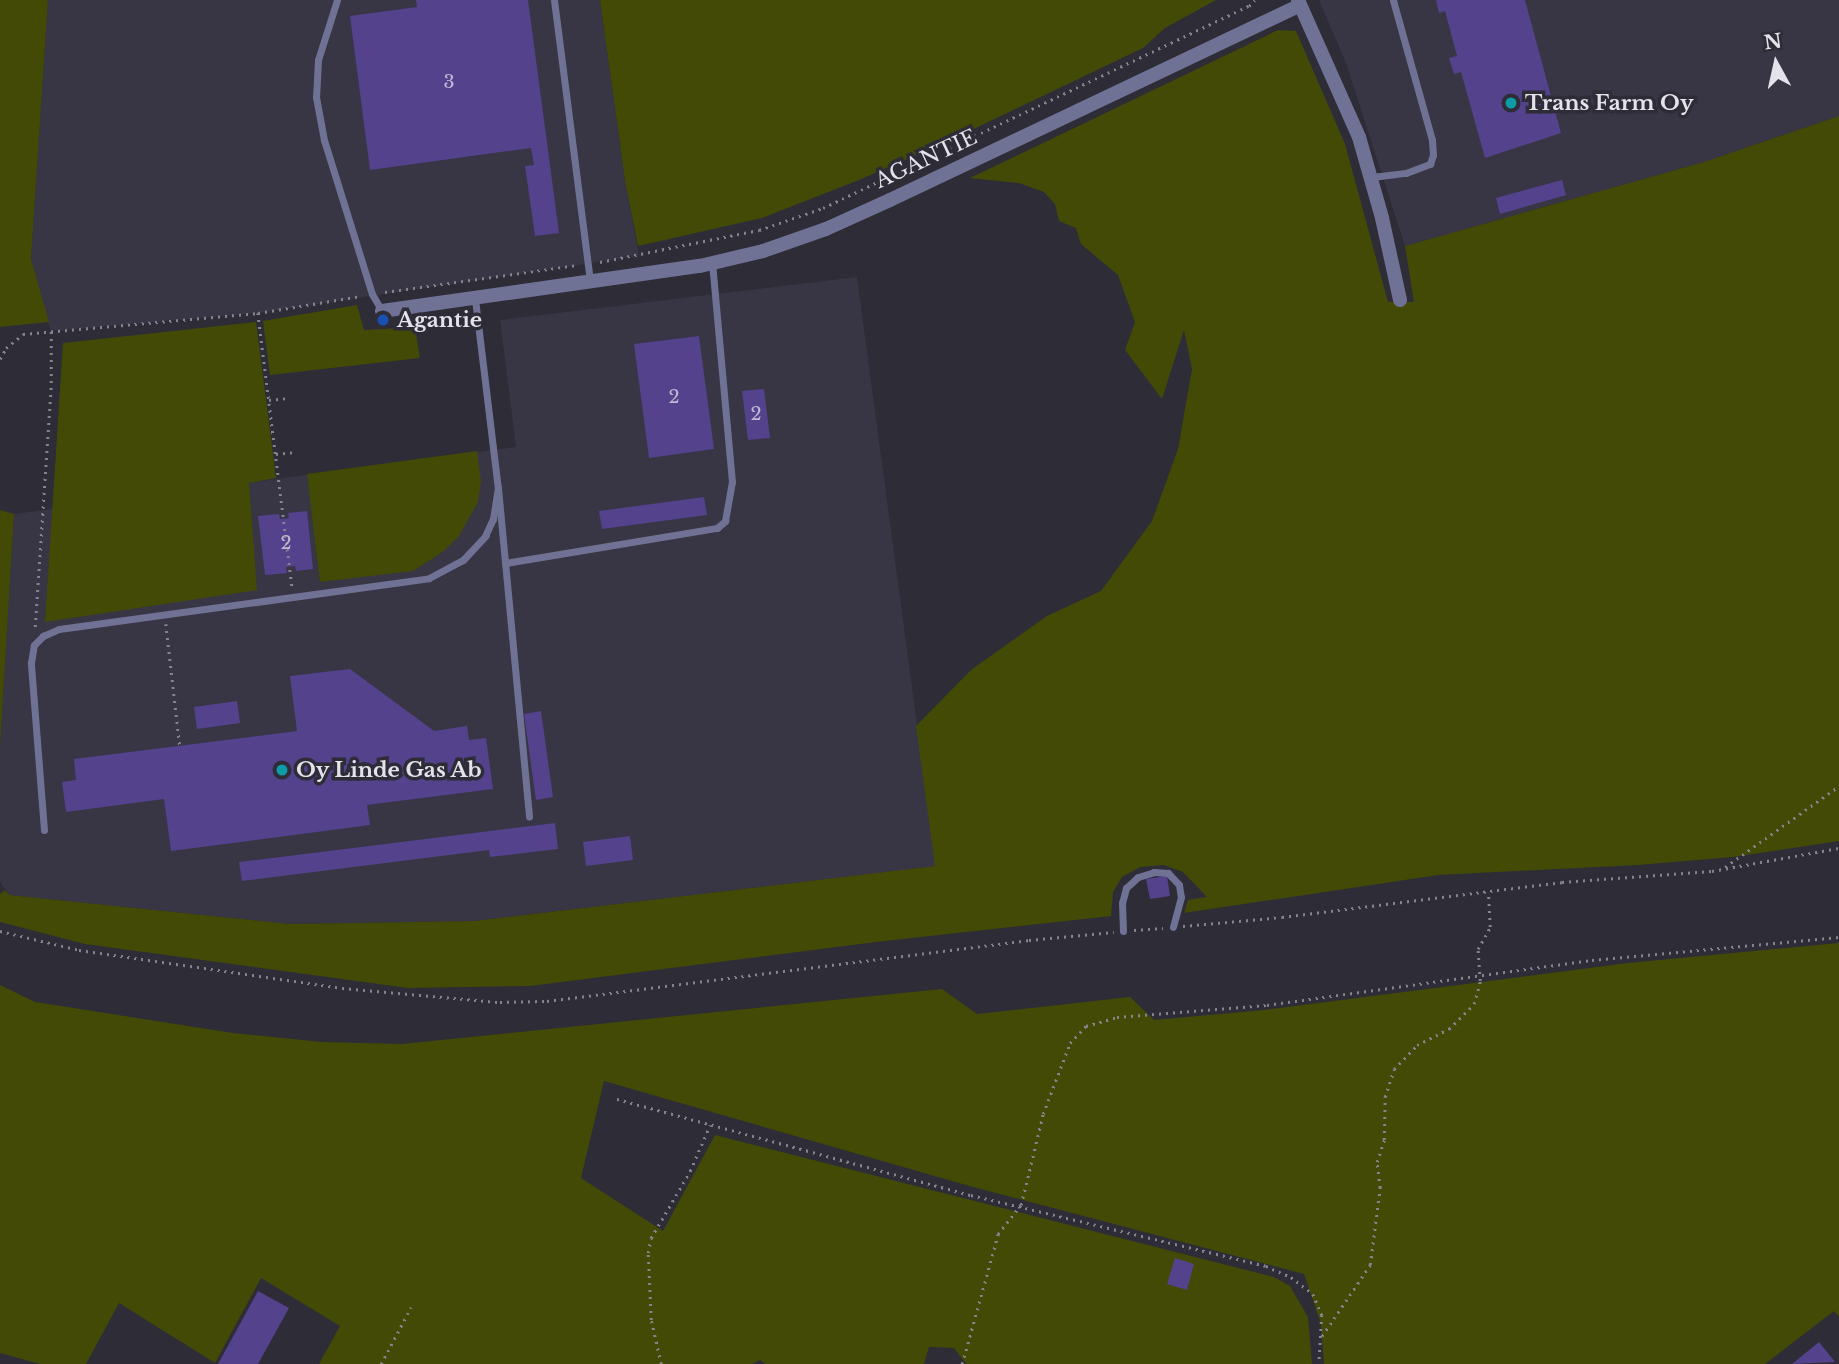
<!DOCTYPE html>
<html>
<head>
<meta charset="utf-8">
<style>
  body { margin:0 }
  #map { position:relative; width:1839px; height:1364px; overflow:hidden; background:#2d2c37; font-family:"Libre Baskerville",serif }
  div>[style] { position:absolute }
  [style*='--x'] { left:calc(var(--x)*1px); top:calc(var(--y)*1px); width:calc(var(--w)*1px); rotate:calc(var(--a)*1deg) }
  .built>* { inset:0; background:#383545 }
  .green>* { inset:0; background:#434a06 }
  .building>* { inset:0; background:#54428d }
  .path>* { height:2.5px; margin-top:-1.25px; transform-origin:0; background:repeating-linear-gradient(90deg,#85848e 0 2px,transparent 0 7px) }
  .service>* { height:7px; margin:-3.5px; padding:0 3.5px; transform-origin:3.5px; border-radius:3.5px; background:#6f7294 }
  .minor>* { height:14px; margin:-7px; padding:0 7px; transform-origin:7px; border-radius:7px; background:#6f7294 }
  .dots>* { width:19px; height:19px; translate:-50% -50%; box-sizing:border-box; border:4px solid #2d2c37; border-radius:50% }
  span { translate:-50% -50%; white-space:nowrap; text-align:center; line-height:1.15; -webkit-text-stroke:7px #2d2c37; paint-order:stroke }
  .number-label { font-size:18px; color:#c0bbd4 }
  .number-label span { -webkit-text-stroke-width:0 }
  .poi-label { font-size:21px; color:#e4e3eb; font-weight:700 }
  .left { translate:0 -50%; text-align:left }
  .street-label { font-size:21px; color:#e4e3eb }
  .north { position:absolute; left:1741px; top:28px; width:70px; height:70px; -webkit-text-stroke:5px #2d2c37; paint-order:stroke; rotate:352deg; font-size:19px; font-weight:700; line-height:28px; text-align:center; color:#e4e3eb }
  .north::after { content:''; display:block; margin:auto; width:24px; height:32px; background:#e4e3eb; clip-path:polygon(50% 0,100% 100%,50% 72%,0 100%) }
</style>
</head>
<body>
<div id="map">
  <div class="built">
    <div style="clip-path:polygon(48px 0,600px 0,626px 187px,639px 256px,258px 313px,51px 331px,31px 259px)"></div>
    <div style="clip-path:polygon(1319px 0,1839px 0,1839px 116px,1704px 162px,1405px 246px,1346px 63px)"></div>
    <div style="clip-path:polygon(857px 277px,936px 866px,474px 921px,290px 924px,9px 895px,0 882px,0 748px,14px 514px,516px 447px,500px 320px)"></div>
  </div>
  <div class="green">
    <div style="clip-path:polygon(0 0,48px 0,31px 259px,49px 322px,0 327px)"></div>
    <div style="clip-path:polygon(600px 0,1216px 0,1165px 28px,1143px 48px,940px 145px,859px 180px,762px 218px,638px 246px,626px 187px)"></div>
    <div style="clip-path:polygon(1278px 30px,1296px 31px,1345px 144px,1388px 302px,1414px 302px,1405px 246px,1704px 162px,1839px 116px,1839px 841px,1733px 857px,1638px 865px,1438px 875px,1184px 913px,1188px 900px,1207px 897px,1183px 872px,1164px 865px,1140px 867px,1122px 877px,1113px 892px,1111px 916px,876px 942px,530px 986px,408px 988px,85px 944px,0 922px,0 894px,5px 890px,9px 895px,290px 924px,474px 921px,935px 866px,916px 726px,971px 670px,1047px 616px,1101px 591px,1152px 521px,1178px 449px,1192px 369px,1184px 330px,1162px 399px,1125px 350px,1135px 322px,1118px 275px,1081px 244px,1076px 228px,1059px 221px,1055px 204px,1044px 192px,1019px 183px,970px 178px)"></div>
    <div style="clip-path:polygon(357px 305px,364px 330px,415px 327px,420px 358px,270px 375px,263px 321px)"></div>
    <div style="clip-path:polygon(256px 322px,276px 478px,249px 483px,257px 590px,45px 622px,63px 343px)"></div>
    <div style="clip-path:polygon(477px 451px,481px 481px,478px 502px,459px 536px,444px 551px,413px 571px,320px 582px,307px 474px)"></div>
    <div style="clip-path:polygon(0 510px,14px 514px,0 748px)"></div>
    <div style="clip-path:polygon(1839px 943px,1839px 1317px,1834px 1311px,1765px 1364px,1324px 1364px,1321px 1324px,1304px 1274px,973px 1187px,604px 1081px,581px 1178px,663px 1231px,715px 1135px,1274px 1277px,1290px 1286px,1308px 1317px,1312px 1364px,966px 1364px,954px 1348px,929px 1347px,924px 1364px,765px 1364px,760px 1360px,752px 1364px,319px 1364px,340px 1326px,261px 1278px,215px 1363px,119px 1303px,86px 1364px,40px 1364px,0 1353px,0 985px,35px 1002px,233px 1033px,322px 1042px,402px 1044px,942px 989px,977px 1014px,1130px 997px,1154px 1020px,1264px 1010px,1628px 963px)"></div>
  </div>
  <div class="building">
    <div style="clip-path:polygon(416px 0,528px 0,559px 233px,535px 236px,525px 166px,534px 165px,531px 148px,370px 170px,350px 16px,417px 7px)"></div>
    <div style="clip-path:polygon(1436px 0,1525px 0,1561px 133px,1485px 158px,1461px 72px,1454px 74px,1449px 58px,1457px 56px,1445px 11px,1439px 13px)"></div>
    <div style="clip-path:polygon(1562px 180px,1566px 195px,1500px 214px,1496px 198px)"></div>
    <div style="clip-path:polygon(699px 336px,714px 449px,649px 458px,634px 344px)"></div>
    <div style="clip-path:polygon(764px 389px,770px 438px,748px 440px,742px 391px)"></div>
    <div style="clip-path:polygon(704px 497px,707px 515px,602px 529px,599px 511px)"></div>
    <div style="clip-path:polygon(307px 511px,313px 569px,296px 571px,295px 566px,286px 567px,287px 573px,265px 575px,258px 516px,279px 514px,280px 519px,289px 518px,288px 513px)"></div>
    <div style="clip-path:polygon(350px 669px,434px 731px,467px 726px,469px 740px,486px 738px,493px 789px,367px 805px,370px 825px,171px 851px,164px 799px,66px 812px,62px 782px,76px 780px,74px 759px,297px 731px,290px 676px)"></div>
    <div style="clip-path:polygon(237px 701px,240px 723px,197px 729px,194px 707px)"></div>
    <div style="clip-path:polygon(541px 711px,553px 797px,536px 800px,524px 714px)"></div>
    <div style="clip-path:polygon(555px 823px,558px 849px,490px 857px,489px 850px,242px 881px,239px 862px)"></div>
    <div style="clip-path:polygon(630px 836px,633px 860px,586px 866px,583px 842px)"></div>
    <div style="clip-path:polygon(1167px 876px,1170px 896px,1150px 899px,1146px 879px)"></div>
    <div style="clip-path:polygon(1175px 1258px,1194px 1264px,1187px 1290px,1167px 1284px)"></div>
    <div style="clip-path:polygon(258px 1291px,289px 1308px,258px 1364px,218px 1364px)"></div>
    <div style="clip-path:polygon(1819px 1342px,1835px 1362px,1792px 1364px)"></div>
  </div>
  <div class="path">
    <div style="--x:600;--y:262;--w:162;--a:-11.4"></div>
    <div style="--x:759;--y:230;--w:68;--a:-19"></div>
    <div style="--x:823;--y:208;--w:471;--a:-25.4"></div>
    <div style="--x:1249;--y:6;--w:8;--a:-45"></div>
    <div style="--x:385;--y:292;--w:193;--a:-8"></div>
    <div style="--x:258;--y:313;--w:276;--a:82.9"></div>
    <div style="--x:0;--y:359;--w:13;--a:-61"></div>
    <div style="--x:6;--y:348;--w:22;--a:-39"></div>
    <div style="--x:23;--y:334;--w:236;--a:-5.1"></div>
    <div style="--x:258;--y:313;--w:104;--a:-9.4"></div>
    <div style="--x:269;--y:400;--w:18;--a:-6"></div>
    <div style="--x:276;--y:454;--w:18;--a:-6"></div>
    <div style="--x:166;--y:624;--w:123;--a:83.5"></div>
    <div style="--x:35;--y:627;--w:245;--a:-86.2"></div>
    <div style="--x:51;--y:383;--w:52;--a:-90"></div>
    <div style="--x:1725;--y:867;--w:140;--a:-35.4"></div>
    <div style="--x:1183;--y:926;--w:99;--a:-5.2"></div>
    <div style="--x:1282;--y:917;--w:282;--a:-7.1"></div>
    <div style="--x:1562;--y:882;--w:150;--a:-4.2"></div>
    <div style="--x:1712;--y:871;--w:129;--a:-10.3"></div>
    <div style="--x:1134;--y:930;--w:29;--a:-4"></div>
    <div style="--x:0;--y:931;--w:81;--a:13.5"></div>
    <div style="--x:79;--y:950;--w:266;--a:8.2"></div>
    <div style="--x:342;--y:988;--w:159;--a:5.1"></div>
    <div style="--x:500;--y:1002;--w:47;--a:-1.2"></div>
    <div style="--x:547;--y:1001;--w:486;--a:-7.2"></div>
    <div style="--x:1029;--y:940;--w:85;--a:-5.4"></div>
    <div style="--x:617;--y:1099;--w:367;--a:15.2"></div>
    <div style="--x:971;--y:1195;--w:303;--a:13.5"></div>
    <div style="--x:1266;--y:1266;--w:27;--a:24"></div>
    <div style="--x:1291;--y:1277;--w:28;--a:38"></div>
    <div style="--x:1313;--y:1294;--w:23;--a:67"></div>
    <div style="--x:1322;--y:1315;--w:49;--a:93.5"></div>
    <div style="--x:1322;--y:1336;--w:86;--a:-55.9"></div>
    <div style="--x:1370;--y:1265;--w:78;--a:-82.6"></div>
    <div style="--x:1380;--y:1188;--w:26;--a:-97"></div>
    <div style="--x:1377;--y:1162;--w:23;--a:-72"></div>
    <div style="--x:1384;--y:1140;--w:43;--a:-88.7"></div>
    <div style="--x:1385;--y:1097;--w:29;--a:-72"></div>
    <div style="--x:1394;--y:1069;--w:33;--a:-46"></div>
    <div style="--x:1417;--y:1045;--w:36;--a:-27"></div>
    <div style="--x:1449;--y:1029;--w:35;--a:-45"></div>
    <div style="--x:1474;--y:1004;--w:24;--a:-75"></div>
    <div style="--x:1480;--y:981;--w:32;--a:-94"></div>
    <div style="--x:1478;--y:949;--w:25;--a:-61"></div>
    <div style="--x:1490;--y:927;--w:34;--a:-93"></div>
    <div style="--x:381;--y:1364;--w:64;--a:-62.2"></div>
    <div style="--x:661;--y:1364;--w:45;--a:-102.8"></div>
    <div style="--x:651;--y:1320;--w:67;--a:-92.6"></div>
    <div style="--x:648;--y:1253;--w:15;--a:-79"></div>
    <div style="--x:651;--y:1238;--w:78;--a:-59.8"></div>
    <div style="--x:690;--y:1171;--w:50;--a:-66.5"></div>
    <div style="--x:962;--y:1364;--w:135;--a:-74.5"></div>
    <div style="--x:998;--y:1234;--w:37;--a:-52"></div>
    <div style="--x:1021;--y:1205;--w:94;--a:-76.4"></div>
    <div style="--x:1043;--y:1114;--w:76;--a:-69.2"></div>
    <div style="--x:1070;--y:1043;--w:23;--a:-47"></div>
    <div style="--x:1086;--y:1026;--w:32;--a:-16"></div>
    <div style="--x:1117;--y:1017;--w:150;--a:-4.6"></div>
    <div style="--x:1267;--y:1005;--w:328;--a:-7.9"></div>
    <div style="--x:1592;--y:960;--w:248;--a:-5.3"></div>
  </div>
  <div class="service">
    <div style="--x:337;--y:0;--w:63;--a:107.6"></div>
    <div style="--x:318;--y:60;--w:37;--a:93"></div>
    <div style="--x:316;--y:97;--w:44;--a:79.5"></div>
    <div style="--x:324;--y:140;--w:161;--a:72.7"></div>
    <div style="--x:372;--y:294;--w:20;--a:60"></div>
    <div style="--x:554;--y:0;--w:283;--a:82.7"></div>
    <div style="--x:1372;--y:177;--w:34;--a:-7"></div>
    <div style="--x:1406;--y:173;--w:26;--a:-21"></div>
    <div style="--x:1430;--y:164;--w:9;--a:-72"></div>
    <div style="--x:1433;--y:155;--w:15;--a:-94"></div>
    <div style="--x:1432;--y:140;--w:145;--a:-105.6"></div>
    <div style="--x:475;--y:299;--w:190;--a:83.1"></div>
    <div style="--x:498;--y:488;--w:330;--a:84.6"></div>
    <div style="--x:505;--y:563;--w:215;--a:-9.4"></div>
    <div style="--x:717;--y:528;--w:11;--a:-41"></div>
    <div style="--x:725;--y:521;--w:40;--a:-80"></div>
    <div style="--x:732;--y:482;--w:220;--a:-95.2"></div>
    <div style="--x:44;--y:830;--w:168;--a:-94.5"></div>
    <div style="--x:31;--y:663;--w:18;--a:-81"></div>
    <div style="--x:34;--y:645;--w:13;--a:-45"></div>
    <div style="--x:43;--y:636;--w:17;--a:-24"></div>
    <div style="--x:59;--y:629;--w:373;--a:-7.8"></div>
    <div style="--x:429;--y:578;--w:38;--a:-28"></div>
    <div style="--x:463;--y:560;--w:33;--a:-47"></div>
    <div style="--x:485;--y:536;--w:19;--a:-65"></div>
    <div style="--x:493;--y:519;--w:31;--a:-81"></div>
    <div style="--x:1123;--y:931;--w:28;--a:-92"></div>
    <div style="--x:1122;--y:903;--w:16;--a:-75"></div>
    <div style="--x:1126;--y:888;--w:16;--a:-43"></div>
    <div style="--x:1138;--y:877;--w:17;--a:-17"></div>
    <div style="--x:1154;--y:872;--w:14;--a:4"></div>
    <div style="--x:1168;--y:873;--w:16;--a:47"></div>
    <div style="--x:1179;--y:885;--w:12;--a:81"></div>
    <div style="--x:1181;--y:897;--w:31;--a:105"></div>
  </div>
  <div class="minor">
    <div style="--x:1298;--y:0;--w:150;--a:66"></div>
    <div style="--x:1359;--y:137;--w:84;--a:74.1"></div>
    <div style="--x:1382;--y:218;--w:84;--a:77.6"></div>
    <div style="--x:382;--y:311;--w:321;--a:-8.1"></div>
    <div style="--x:700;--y:266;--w:65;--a:-13.4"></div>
    <div style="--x:763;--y:251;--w:67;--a:-19.2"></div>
    <div style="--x:826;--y:229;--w:70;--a:-24.4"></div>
    <div style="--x:890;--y:200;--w:454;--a:-25.4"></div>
  </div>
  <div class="dots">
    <div style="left:1511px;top:103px;background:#0f9aa8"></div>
    <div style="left:383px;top:320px;background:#1a4fb4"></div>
    <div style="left:282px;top:770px;background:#0f9aa8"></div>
  </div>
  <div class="number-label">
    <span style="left:449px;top:82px">3</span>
    <span style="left:674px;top:397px">2</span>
    <span style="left:756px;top:414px">2</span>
    <span style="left:286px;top:543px">2</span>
  </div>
  <div class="poi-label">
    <span class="left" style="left:1525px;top:103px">Trans Farm Oy</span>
    <span class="left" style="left:397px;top:320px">Agantie</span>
    <span class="left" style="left:296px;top:770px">Oy Linde Gas Ab</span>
  </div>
  <div class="street-label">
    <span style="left:926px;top:159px;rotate:-25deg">AGANTIE</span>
  </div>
  <div class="north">N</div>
</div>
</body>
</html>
